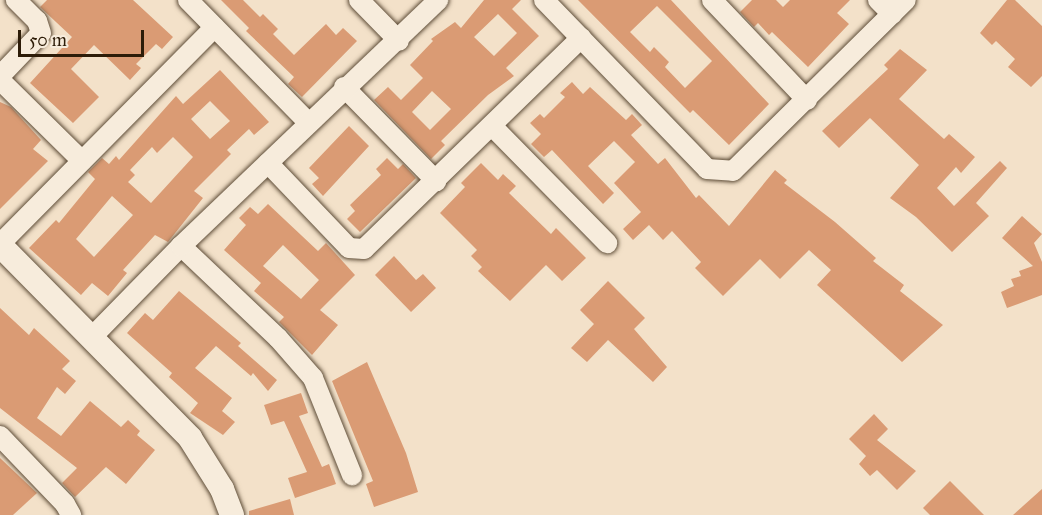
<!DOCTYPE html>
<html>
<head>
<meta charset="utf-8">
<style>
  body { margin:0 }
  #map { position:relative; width:1042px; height:515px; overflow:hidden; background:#f3e1c9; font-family:"IM FELL Great Primer",serif }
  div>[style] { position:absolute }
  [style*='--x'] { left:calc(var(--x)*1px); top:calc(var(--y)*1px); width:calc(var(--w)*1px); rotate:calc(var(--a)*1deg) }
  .building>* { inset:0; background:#da9b74 }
  .roads { filter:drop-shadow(0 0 2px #5e4d38) drop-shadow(0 0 2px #5e4d38) }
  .minor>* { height:20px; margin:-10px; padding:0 10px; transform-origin:10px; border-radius:10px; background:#f7ecdc }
  .tertiary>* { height:24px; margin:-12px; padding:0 12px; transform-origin:12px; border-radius:12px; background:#f7ecdc }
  span { translate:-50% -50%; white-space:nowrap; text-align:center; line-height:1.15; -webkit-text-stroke:5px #f7ecdc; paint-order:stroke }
  .scale { position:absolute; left:18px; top:30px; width:126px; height:27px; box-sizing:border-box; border:3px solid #2d1c08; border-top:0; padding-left:8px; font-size:18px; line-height:21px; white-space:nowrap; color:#2d1c08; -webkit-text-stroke:4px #f7ecdc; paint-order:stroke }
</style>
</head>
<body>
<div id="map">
  <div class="building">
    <div style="clip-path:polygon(47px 0,133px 0,173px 37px,162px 49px,156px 44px,136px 64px,141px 68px,130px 80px,94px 45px,71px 69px,99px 97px,73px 123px,30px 83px,72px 37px,40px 7px)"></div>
    <div style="clip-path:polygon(221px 0,243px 0,260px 17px,263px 14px,278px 29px,273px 34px,294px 55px,326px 24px,336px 35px,343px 28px,357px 41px,302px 97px,288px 84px,294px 77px,246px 31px,249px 28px)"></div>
    <div style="clip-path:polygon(evenodd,484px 0,521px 0,512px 9px,539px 36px,506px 68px,514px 76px,488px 95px,441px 141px,445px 145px,431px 159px,374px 100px,388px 87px,401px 100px,423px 78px,410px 65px,433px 41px,431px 39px,455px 22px,461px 28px,484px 0,498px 14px,517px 33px,494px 56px,474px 37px,498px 14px,484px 0,432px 91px,451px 109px,430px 130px,412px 112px,432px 91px)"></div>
    <div style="clip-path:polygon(evenodd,578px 0,671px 0,769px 104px,729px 145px,693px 110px,690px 113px,578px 0,657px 6px,712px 61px,685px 88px,665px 67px,669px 62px,654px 47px,650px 52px,630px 32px,657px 6px)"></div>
    <div style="clip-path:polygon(752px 0,776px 0,783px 7px,790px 0,850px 0,837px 13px,849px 24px,808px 67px,772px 32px,769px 35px,758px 23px,754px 27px,740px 12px)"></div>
    <div style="clip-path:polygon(1007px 0,1015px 0,1042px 26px,1042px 76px,1031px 87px,1008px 67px,1015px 59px,996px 41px,992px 45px,980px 33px)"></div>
    <div style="clip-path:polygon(900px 49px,927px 70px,899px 99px,944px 139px,949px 134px,975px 157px,961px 173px,956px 167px,937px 188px,954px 206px,1000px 161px,1007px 168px,976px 203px,989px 216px,952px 252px,916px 217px,890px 198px,919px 165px,870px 118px,839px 148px,822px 131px,888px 69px,884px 65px)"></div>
    <div style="clip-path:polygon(evenodd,220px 70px,269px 122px,254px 135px,249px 129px,227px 150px,231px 154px,194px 191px,203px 198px,168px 242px,155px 235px,123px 270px,127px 273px,108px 296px,92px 283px,81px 295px,29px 248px,56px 220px,59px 223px,95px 179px,88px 172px,102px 158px,109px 164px,116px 156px,119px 160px,176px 96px,183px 104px,220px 70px,210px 101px,230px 121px,210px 139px,191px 119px,210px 101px,220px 70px,173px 137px,193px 157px,151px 203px,128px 182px,135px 175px,130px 170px,152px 147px,157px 153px,173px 137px,220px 70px,112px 196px,133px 215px,94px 257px,76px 239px,112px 196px)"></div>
    <div style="clip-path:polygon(572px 82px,583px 94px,590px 87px,626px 120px,632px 114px,642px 125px,631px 135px,658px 164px,665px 158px,696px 198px,699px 195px,729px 226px,775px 170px,787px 180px,784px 183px,835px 222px,876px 258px,873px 261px,904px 285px,900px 291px,943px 325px,902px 362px,817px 285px,831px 270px,809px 250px,780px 279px,760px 259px,723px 296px,695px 268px,701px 262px,672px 231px,663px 240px,649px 225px,633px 240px,623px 229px,641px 212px,614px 183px,635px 162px,614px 141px,588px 166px,614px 193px,603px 204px,552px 150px,544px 157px,531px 144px,541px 134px,530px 123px,540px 114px,544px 118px,565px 97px,560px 93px)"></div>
    <div style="clip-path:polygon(0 102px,11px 107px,41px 140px,33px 149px,48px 161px,0 209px)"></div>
    <div style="clip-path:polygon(349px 126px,369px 146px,323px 196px,312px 184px,319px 178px,309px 168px)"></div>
    <div style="clip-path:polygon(387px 158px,398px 169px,403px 164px,416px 178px,360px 232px,347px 219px,355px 211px,350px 205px,381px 175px,376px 169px)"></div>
    <div style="clip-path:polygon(481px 163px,498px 180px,503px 174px,516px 186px,509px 193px,551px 234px,556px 228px,586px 258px,562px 281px,546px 265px,510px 301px,478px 271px,482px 267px,471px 256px,477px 250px,440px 213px,465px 187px,461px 183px)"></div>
    <div style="clip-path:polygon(evenodd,268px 204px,318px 251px,326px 243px,355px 275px,320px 310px,338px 325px,312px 355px,279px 322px,284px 317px,254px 291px,261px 283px,224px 250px,246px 225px,239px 218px,250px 207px,258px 214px,268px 204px,283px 245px,319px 280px,301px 299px,263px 266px,283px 245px)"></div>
    <div style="clip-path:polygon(1022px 216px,1042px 234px,1034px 243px,1042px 262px,1042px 295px,1007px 308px,1001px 292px,1014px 286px,1011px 279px,1021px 276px,1019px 271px,1033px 266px,1002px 238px)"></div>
    <div style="clip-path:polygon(394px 256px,416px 280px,423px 274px,436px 288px,411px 312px,375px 275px)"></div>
    <div style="clip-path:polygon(608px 281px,645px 318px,634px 329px,667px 367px,653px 382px,608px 340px,587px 362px,571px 348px,594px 324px,580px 310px)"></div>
    <div style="clip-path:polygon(179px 291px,241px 343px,238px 346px,277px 380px,268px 391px,253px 373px,251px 376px,216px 346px,195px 368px,232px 398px,222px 411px,235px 422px,223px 435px,190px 413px,198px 403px,169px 377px,172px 373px,127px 333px,145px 313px,153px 320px)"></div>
    <div style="clip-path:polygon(0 308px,29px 335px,34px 328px,70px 361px,62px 369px,76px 381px,65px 394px,57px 387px,37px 418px,61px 436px,90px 401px,121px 427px,128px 420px,140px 431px,137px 435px,155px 450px,126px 484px,106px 467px,75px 497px,62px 483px,77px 468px,0 408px)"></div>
    <div style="clip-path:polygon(367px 362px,406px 453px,418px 492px,374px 507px,366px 484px,373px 481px,332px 381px)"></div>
    <div style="clip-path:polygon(301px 393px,308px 413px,299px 416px,322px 467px,329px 464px,336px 484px,295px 498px,288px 478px,307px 472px,284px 421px,271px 425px,264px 405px)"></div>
    <div style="clip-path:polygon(874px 414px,888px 429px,877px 440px,916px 471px,897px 490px,877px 470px,870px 476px,859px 464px,866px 456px,849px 439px)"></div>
    <div style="clip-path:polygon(0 458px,37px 493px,13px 515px,0 515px)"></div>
    <div style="clip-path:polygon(950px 481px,984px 515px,930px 515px,923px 508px)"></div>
    <div style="clip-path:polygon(1042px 489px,1042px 515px,1013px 515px)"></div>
    <div style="clip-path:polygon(290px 499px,294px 515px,249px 515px,249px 511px)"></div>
  </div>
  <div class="roads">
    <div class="minor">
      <div style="--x:188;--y:0;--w:171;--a:45.5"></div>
      <div style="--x:359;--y:0;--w:57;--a:45.7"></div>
      <div style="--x:544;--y:0;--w:235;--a:46"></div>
      <div style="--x:707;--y:169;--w:26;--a:4"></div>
      <div style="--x:733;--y:171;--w:243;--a:-44.7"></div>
      <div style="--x:712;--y:0;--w:138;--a:46.5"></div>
      <div style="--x:878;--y:0;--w:20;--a:45"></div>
      <div style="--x:0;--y:76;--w:59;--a:-46.4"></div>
      <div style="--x:41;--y:33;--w:13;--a:-108"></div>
      <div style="--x:37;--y:21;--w:30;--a:-135"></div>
      <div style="--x:0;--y:80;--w:115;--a:44.6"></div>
      <div style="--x:344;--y:87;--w:132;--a:45.6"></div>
      <div style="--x:493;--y:127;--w:163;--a:45.5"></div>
      <div style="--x:268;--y:163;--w:117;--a:46.4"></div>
      <div style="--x:349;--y:248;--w:15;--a:4"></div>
      <div style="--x:364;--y:249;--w:303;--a:-44.2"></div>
      <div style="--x:0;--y:244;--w:305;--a:-45.3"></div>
      <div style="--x:181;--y:246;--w:134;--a:43.5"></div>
      <div style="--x:278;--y:338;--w:53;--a:48.8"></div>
      <div style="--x:313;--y:378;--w:105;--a:68.1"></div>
      <div style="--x:92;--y:337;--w:127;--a:-45.6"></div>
      <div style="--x:181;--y:246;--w:356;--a:-43.7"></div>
      <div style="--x:0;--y:436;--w:94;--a:46.3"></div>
      <div style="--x:65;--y:504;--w:13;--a:61"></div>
    </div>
    <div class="tertiary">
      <div style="--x:0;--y:245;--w:271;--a:45.4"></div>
      <div style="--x:190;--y:438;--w:60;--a:57.9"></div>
      <div style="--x:222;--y:489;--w:28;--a:69"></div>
    </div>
  </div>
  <div class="scale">50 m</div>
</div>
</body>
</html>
